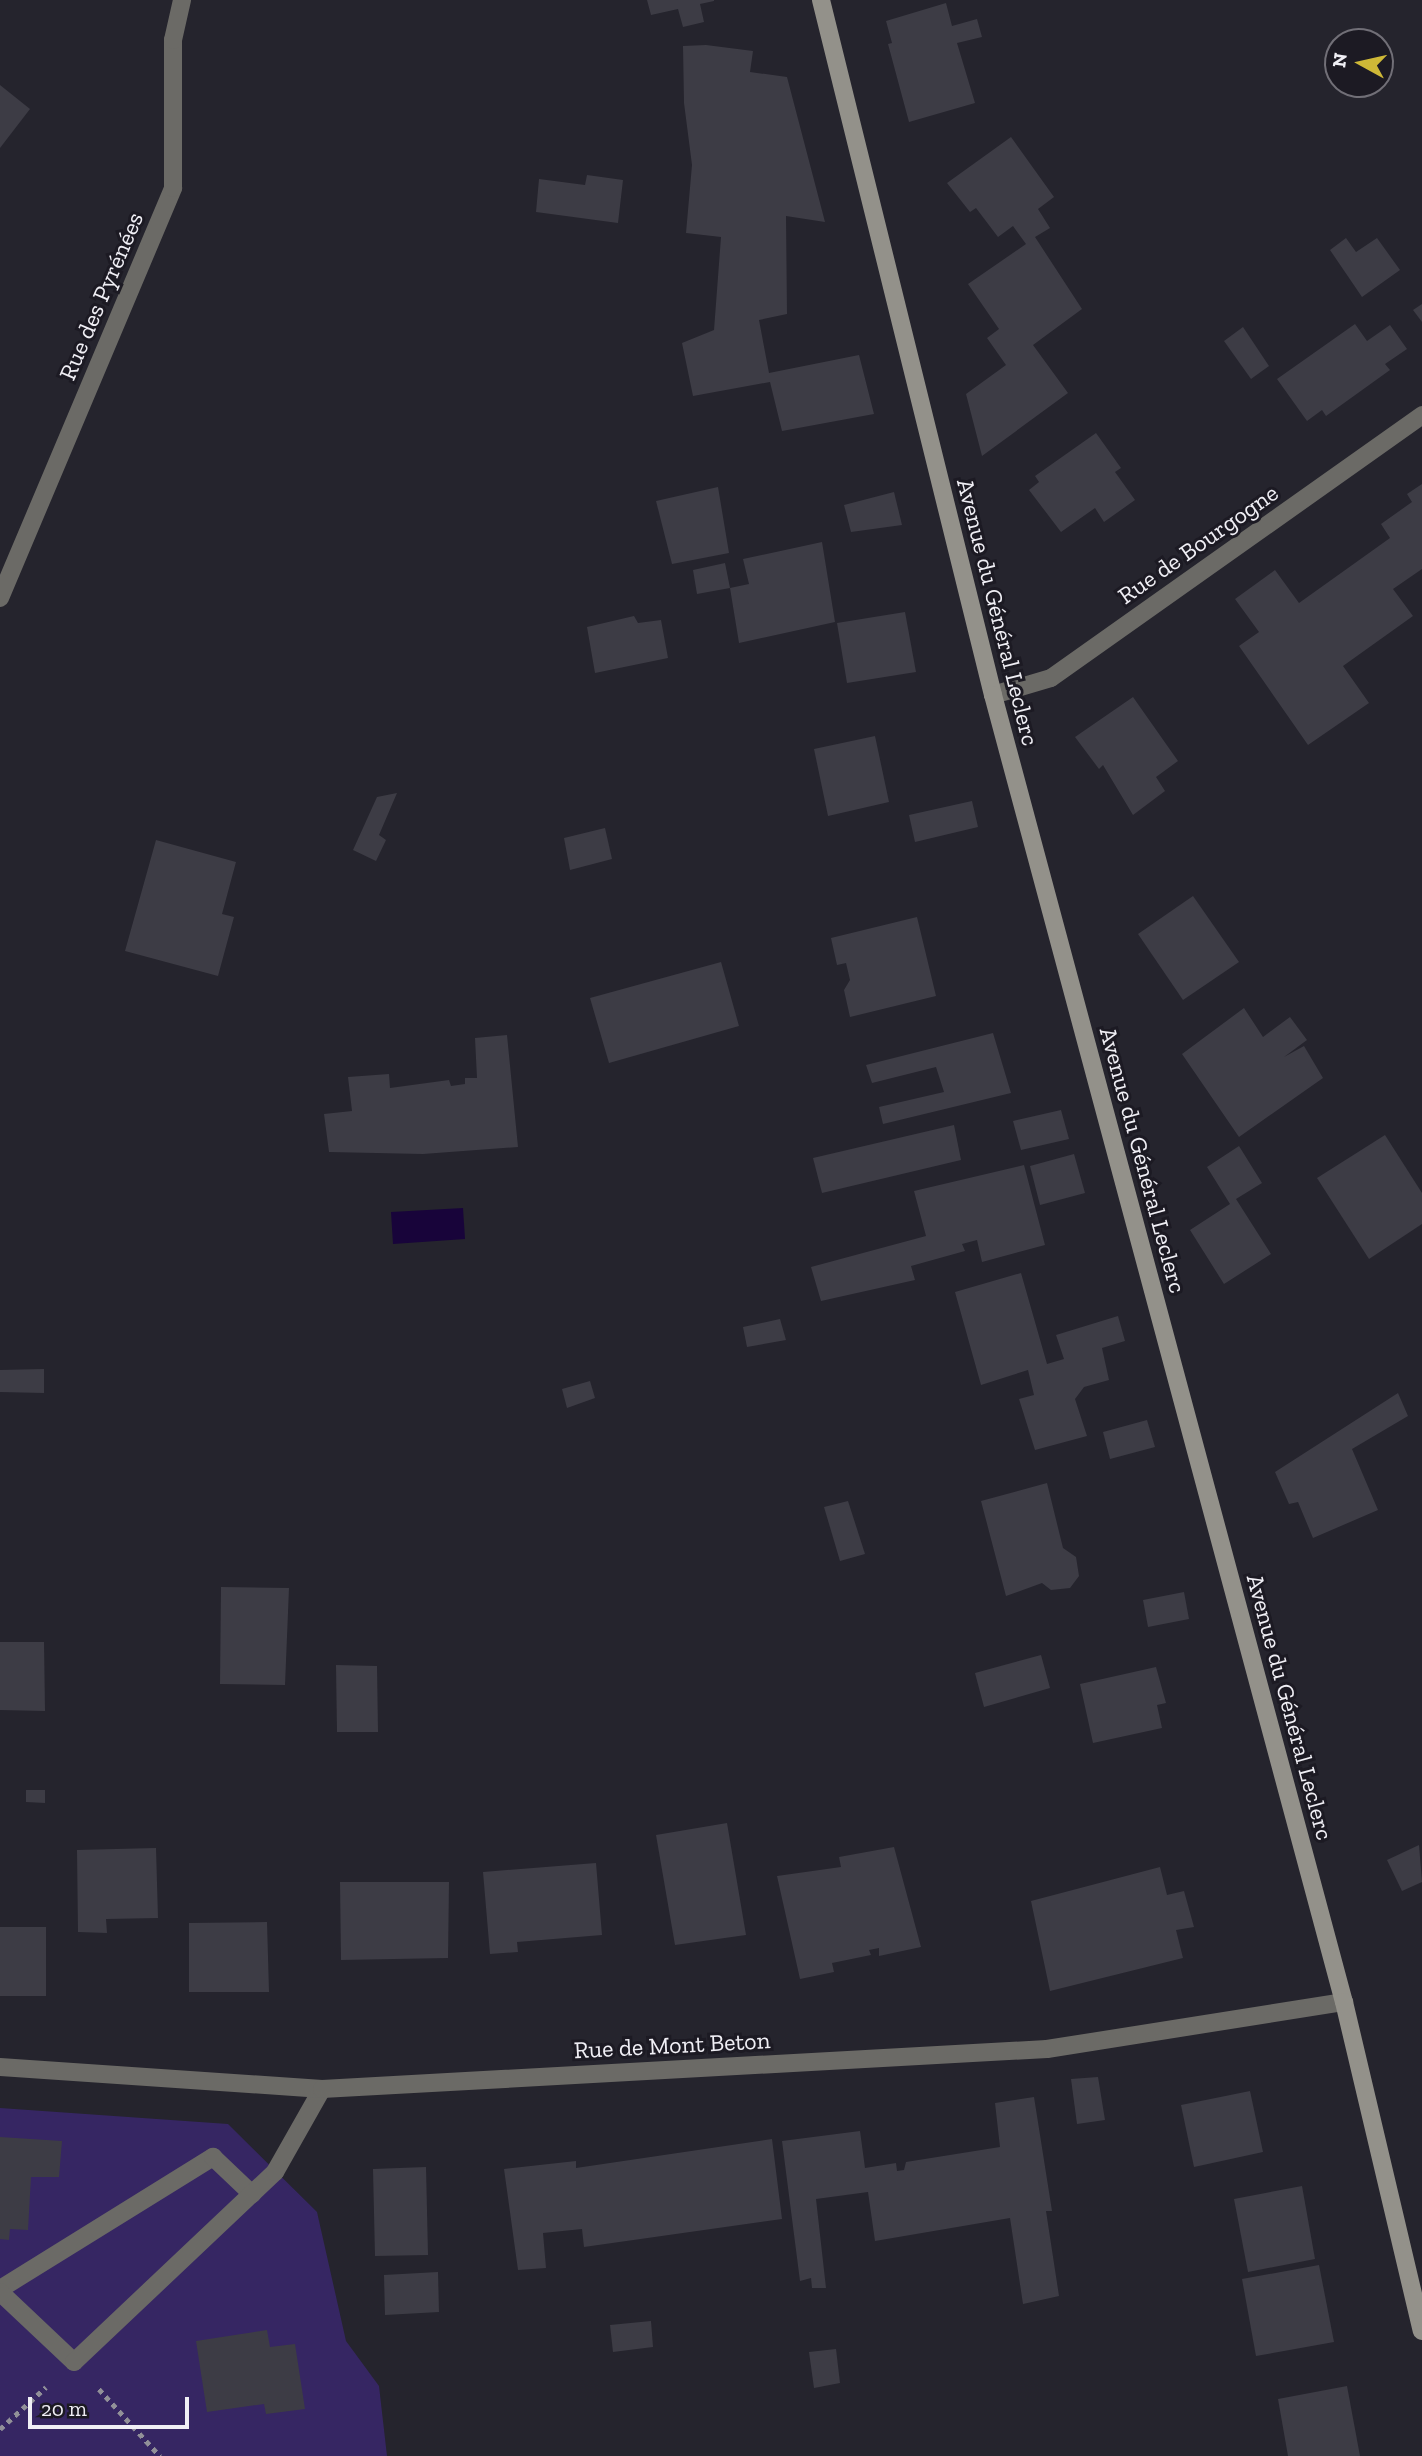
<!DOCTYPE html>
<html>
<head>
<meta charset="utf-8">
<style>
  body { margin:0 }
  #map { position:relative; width:1422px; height:2456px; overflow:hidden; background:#25242d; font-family:"Zilla Slab",serif }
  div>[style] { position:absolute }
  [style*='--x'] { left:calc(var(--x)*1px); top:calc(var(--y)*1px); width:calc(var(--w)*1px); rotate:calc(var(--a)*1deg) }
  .green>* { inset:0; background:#362663 }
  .water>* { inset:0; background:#18043a }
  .building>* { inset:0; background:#3d3c45 }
  .path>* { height:4.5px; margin-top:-2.25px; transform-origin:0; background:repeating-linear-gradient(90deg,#919098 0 5px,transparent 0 10px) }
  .service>* { height:18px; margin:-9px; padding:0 9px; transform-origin:9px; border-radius:9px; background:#6b6a66 }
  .minor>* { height:18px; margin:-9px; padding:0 9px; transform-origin:9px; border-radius:9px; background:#6b6a66 }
  .secondary>* { height:18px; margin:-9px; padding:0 9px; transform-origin:9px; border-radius:9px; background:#93918a }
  span { translate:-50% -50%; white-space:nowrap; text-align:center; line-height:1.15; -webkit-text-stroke:6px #1c1a23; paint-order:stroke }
  .street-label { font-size:24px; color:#f0eff5 }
  .north { position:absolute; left:1324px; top:28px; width:70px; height:70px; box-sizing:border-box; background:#1c1a23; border:2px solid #716f77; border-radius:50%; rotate:278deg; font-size:19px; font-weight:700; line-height:28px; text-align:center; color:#f0eff5 }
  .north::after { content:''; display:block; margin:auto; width:24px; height:32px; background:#ceb837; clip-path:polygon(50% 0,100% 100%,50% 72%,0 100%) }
  .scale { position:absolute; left:28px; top:2397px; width:161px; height:32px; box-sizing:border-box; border:4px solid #f0eff5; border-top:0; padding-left:9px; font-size:21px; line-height:24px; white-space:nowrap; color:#f0eff5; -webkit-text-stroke:5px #1c1a23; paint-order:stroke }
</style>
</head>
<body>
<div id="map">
  <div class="green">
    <div style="clip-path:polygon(0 2108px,228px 2124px,317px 2212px,346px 2341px,379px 2386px,387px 2456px,0 2456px)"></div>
  </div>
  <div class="water">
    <div style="clip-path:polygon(463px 1208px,465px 1239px,393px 1244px,391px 1212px)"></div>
  </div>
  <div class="building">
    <div style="clip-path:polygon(647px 0,714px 0,714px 1px,700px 4px,704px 22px,683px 27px,678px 9px,651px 15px)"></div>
    <div style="clip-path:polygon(946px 3px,952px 26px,977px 19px,982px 37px,957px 43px,975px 103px,909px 122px,888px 44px,892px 43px,886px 21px)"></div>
    <div style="clip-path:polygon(706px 45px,753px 51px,750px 72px,787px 77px,825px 222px,786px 216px,787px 314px,759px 320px,769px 373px,859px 355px,874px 414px,782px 431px,770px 382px,693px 396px,682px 343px,714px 330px,721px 237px,686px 233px,692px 165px,684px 103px,683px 46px)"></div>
    <div style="clip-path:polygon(0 85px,30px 109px,0 148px)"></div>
    <div style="clip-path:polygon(1011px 137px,1054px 197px,1038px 209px,1050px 228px,1035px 237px,1082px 309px,1033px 345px,1068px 393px,982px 456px,966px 394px,1006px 365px,987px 338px,999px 329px,968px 284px,1026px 244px,1013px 226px,998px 237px,976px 208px,970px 212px,947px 183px)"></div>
    <div style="clip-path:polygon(587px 175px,623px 180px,618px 223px,536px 212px,539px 179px,585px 185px)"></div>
    <div style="clip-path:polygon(1346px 238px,1356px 252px,1377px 238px,1400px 270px,1362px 297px,1330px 250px)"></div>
    <div style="clip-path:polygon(1422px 304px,1422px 322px,1413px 310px)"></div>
    <div style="clip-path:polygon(1355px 324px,1367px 341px,1390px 325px,1407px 349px,1385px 364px,1390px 370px,1326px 416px,1322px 410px,1307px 421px,1277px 379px)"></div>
    <div style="clip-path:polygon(1243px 327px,1269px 366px,1251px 379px,1224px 341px)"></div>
    <div style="clip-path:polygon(1096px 433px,1121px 468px,1115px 472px,1135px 500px,1104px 522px,1095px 508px,1061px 532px,1029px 490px,1039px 482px,1035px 476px)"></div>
    <div style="clip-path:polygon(1422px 484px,1422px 569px,1393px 589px,1413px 616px,1343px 666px,1369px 703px,1308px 745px,1239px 646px,1259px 632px,1235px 599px,1275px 570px,1299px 603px,1390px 538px,1381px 524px,1412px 502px,1407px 494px)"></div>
    <div style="clip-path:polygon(718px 487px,729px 553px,672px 564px,656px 501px)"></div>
    <div style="clip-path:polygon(894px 492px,902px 525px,851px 532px,844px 505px)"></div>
    <div style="clip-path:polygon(822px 542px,835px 622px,739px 643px,730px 588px,749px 584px,743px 559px)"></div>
    <div style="clip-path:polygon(725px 563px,730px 588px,697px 594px,693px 570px)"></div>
    <div style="clip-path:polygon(905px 612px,916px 672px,847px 683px,837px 623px)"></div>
    <div style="clip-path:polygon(634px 616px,638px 623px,661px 620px,668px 658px,595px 673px,587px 627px)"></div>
    <div style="clip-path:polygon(1133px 697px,1178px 761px,1156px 777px,1165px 791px,1133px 815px,1103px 765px,1099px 769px,1075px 737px)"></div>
    <div style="clip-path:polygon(875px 736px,889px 802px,828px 816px,814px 749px)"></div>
    <div style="clip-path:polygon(397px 793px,379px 835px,386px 840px,376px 861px,353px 850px,377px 797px)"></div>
    <div style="clip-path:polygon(972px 801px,978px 827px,915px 842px,909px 815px)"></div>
    <div style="clip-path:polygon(605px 828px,612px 859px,570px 870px,564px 838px)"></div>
    <div style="clip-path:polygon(156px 840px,236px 862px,222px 914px,234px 917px,218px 976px,125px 951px)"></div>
    <div style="clip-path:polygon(1193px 896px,1239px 962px,1183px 1000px,1138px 934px)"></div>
    <div style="clip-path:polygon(917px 917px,936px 996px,850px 1017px,844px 990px,850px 980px,846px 963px,837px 965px,831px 938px)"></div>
    <div style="clip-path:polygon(721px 962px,739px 1026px,609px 1063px,590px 998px)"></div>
    <div style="clip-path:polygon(1244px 1008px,1263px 1037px,1290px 1017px,1307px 1040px,1284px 1057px,1304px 1046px,1323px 1078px,1239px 1137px,1182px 1054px)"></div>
    <div style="clip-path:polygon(993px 1033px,1011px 1093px,883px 1124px,879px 1107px,944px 1092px,936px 1067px,872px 1083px,866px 1065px)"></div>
    <div style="clip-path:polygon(507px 1035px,518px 1147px,423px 1154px,329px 1152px,324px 1114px,352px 1111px,348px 1077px,389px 1074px,390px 1088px,449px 1080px,451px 1086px,465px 1084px,465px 1078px,477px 1078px,475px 1038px)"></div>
    <div style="clip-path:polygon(1061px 1110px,1069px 1139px,1021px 1150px,1013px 1121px)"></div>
    <div style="clip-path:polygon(954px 1125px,961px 1160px,822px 1193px,813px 1158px)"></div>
    <div style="clip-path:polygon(1385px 1135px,1422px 1193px,1422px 1224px,1369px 1259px,1317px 1178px)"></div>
    <div style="clip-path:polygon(1239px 1146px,1262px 1183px,1236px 1199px,1271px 1254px,1224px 1284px,1190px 1230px,1230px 1204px,1207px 1167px)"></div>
    <div style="clip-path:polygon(1074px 1154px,1085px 1193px,1040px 1205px,1030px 1166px)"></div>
    <div style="clip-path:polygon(1024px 1165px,1045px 1245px,982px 1262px,977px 1240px,962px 1244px,965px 1251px,911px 1266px,915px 1280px,821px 1301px,811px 1267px,926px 1236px,914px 1191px)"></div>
    <div style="clip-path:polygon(1021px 1273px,1047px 1364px,1064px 1359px,1056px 1335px,1118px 1316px,1125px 1341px,1102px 1348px,1109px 1380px,1084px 1387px,1075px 1399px,1087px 1436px,1035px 1450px,1019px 1399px,1034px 1395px,1028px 1370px,981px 1385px,955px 1292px)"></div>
    <div style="clip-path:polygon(780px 1319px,786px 1340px,747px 1347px,743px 1327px)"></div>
    <div style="clip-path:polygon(44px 1369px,44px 1393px,0 1392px,0 1370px)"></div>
    <div style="clip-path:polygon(590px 1381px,595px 1398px,567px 1408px,562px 1389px)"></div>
    <div style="clip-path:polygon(1398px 1393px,1408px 1416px,1352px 1449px,1378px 1510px,1313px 1538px,1298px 1502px,1289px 1504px,1275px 1472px)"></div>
    <div style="clip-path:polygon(1147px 1420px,1155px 1447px,1110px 1459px,1103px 1432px)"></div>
    <div style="clip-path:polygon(1047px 1483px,1063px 1548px,1076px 1557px,1079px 1576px,1070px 1588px,1051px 1590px,1042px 1583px,1006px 1596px,981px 1501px)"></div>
    <div style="clip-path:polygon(848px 1501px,865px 1554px,840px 1561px,824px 1507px)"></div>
    <div style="clip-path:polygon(221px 1587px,289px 1588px,285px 1685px,220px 1684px)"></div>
    <div style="clip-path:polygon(1184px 1592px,1189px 1619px,1148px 1627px,1143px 1600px)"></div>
    <div style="clip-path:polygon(0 1642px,44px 1642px,45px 1711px,0 1710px)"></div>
    <div style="clip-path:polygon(1041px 1655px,1050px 1688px,984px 1707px,975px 1673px)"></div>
    <div style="clip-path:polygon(336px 1665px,377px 1666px,378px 1732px,337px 1732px)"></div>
    <div style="clip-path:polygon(1156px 1667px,1166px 1703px,1157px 1705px,1162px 1728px,1093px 1743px,1080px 1684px)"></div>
    <div style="clip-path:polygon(26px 1790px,45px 1790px,45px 1803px,26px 1802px)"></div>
    <div style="clip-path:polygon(727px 1823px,746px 1935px,675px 1945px,656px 1835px)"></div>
    <div style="clip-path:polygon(1419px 1845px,1422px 1882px,1402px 1891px,1387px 1860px)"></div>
    <div style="clip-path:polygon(894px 1847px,921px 1947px,879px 1956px,879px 1948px,869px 1950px,871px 1955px,832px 1963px,834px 1972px,800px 1979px,777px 1876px,841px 1867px,839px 1857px)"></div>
    <div style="clip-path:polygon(156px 1848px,158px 1918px,106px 1919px,107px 1933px,78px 1932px,77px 1850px)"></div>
    <div style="clip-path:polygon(596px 1863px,602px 1935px,517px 1942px,518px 1952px,490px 1954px,483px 1872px)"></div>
    <div style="clip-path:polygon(1160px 1867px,1167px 1895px,1184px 1891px,1194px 1927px,1176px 1930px,1183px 1958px,1050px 1991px,1031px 1901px)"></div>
    <div style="clip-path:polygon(340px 1882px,449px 1882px,448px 1958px,341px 1960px)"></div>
    <div style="clip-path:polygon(267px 1922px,269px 1992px,189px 1992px,189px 1923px)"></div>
    <div style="clip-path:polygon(0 1927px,46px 1927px,46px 1996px,0 1996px)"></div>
    <div style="clip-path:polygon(1098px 2077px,1105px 2120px,1077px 2124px,1071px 2079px)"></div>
    <div style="clip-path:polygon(1250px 2091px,1263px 2152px,1194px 2167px,1181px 2105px)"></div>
    <div style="clip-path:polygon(1034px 2097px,1052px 2211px,1046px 2211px,1059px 2296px,1023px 2304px,1010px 2218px,875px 2241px,868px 2192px,816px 2199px,826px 2288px,812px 2288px,811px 2278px,800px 2281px,782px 2141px,860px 2131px,865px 2168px,896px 2163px,897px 2171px,904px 2170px,906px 2162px,1000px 2147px,995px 2103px)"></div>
    <div style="clip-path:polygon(0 2137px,62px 2141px,59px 2177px,31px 2177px,28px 2230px,10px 2229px,9px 2240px,0 2239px)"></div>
    <div style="clip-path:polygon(772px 2139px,782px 2219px,584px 2247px,582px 2229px,543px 2233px,546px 2268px,518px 2270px,504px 2169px,576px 2161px,576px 2168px)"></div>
    <div style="clip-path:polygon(426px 2167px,428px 2255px,375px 2256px,373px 2169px)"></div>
    <div style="clip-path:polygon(1302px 2186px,1315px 2259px,1248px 2272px,1234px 2199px)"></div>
    <div style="clip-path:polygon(1319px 2265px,1334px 2342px,1256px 2356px,1242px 2279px)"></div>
    <div style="clip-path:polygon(438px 2272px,439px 2312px,385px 2315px,384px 2275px)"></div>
    <div style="clip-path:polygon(651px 2321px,653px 2347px,613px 2352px,610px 2325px)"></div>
    <div style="clip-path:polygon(267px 2330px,270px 2347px,295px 2344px,305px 2409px,266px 2414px,264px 2404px,207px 2412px,196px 2341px)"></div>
    <div style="clip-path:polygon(836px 2349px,840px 2383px,814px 2388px,809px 2352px)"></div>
    <div style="clip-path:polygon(1347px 2386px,1360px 2456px,1288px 2456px,1278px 2399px)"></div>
  </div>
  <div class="path">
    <div style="--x:99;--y:2389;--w:91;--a:47.7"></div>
    <div style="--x:0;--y:2429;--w:62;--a:-42.4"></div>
  </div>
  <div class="service">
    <div style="--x:0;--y:2289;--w:251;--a:-31.8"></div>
    <div style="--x:213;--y:2157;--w:54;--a:43.5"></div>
    <div style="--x:0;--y:2292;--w:102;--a:43.4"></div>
    <div style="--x:74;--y:2362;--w:277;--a:-43.4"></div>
    <div style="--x:275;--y:2172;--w:95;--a:-60.5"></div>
  </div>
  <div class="minor">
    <div style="--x:0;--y:598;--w:445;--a:-67.1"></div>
    <div style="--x:173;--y:188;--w:148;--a:-90"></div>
    <div style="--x:173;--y:40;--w:41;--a:-77.3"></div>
    <div style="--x:993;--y:695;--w:60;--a:-16.3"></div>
    <div style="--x:1051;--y:678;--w:455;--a:-35.3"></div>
    <div style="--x:0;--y:2067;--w:323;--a:3.9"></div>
    <div style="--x:322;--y:2089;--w:726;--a:-3.16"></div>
    <div style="--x:1047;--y:2049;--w:301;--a:-9"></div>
  </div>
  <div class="secondary">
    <div style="--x:821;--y:0;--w:716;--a:76.1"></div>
    <div style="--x:993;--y:695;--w:1353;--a:74.97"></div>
    <div style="--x:1344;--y:2002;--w:338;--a:76.7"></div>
  </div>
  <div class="street-label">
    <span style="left:101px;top:296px;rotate:-67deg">Rue des Pyrénées</span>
    <span style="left:1198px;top:544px;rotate:-35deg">Rue de Bourgogne</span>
    <span style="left:998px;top:612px;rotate:76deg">Avenue du Général Leclerc</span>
    <span style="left:1143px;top:1160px;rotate:75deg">Avenue du Général Leclerc</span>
    <span style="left:1290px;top:1707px;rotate:75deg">Avenue du Général Leclerc</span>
    <span style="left:672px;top:2045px;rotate:-3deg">Rue de Mont Beton</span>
  </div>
  <div class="north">N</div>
  <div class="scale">20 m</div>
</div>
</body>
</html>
